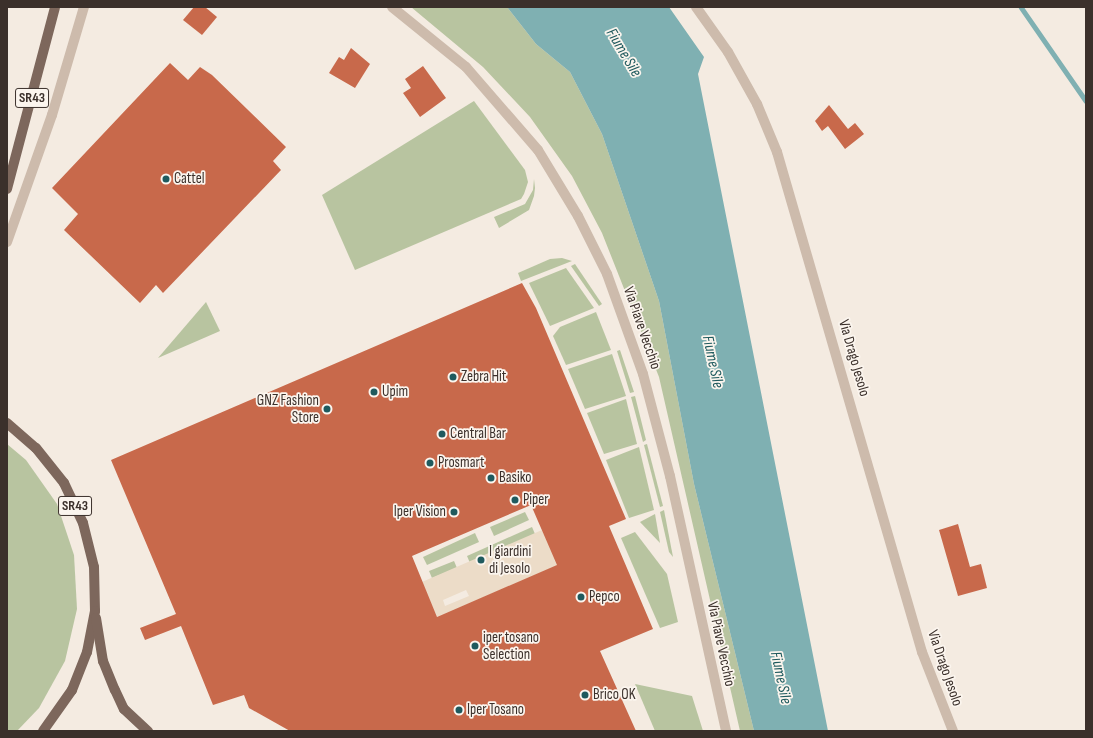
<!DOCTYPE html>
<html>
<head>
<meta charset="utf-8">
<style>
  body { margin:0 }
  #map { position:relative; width:1093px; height:738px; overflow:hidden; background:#f4ebe1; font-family:"Sofia Sans Condensed",sans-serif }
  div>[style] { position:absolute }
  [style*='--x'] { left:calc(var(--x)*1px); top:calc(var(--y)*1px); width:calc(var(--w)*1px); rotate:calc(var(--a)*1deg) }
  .green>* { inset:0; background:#b8c4a0 }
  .plaza>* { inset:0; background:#ecdcc8 }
  .water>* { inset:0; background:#7fb0b2 }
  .stream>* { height:4.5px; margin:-2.25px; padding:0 2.25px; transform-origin:2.25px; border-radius:2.25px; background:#7fb0b2 }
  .building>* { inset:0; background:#c8694b }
  .minor>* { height:10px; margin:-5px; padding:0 5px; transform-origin:5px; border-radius:5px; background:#cdbbac }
  .major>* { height:10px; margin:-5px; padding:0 5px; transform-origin:5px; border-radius:5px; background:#7d675c }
  .dots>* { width:11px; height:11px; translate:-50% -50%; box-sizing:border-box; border:2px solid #fbf5ee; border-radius:50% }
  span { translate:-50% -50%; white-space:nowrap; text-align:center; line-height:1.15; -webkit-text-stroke:3.5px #fbf5ee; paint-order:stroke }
  .shield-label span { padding:1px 3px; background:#fbf5ee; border:1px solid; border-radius:3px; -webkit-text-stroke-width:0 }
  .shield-label { font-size:14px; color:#3b302b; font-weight:700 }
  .poi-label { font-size:15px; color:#3b302b }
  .left { translate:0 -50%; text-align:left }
  .right { translate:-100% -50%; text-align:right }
  .street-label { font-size:15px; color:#3b302b }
  .water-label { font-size:16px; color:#1f5a5e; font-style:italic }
  .frame { position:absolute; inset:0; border:8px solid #3b302b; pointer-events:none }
</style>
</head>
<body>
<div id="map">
  <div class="green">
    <div style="clip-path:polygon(411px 7px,507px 7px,536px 44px,570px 72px,602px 134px,659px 301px,694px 484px,754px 731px,740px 731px,659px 377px,602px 233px,572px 176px,530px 117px,483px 67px)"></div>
    <div style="clip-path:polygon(474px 101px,525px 170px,528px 182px,524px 194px,521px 199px,355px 270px,322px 195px)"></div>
    <div style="clip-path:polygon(534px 179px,535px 188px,534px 196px,529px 210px,499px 228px,494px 217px,525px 204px,533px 190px)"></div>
    <div style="clip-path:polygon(562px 258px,572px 261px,521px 281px,518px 273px,550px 259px)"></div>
    <div style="clip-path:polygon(575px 264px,602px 304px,599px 306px,571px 266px)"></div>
    <div style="clip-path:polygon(566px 268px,594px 308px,550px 326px,529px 283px)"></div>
    <div style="clip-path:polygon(206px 302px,220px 331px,158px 358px)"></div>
    <div style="clip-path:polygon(596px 312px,611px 350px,566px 365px,553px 336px,560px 327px)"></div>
    <div style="clip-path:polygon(620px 350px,634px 392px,630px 393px,617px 351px)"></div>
    <div style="clip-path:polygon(612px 354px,626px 396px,585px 409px,568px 369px)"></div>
    <div style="clip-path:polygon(635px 396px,646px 440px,643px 442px,631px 397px)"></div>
    <div style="clip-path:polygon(626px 399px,637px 444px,604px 454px,587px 413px)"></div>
    <div style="clip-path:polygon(7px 444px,26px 460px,57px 504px,74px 555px,77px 609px,65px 661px,39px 708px,17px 731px,7px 731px)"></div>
    <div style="clip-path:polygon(647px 444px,663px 506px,660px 507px,644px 445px)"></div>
    <div style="clip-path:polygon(639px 447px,654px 510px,629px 518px,606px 460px)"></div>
    <div style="clip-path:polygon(664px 510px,673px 557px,669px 552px,660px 512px)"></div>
    <div style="clip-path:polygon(525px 512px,529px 520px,494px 536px,490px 527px)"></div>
    <div style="clip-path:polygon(655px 514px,660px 543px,640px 522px)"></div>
    <div style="clip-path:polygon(532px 527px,535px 534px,470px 563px,467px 556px)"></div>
    <div style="clip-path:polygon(635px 532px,667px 574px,678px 622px,660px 628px,621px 538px)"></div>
    <div style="clip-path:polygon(475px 533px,479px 542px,427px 565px,423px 557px)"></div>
    <div style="clip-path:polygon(454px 561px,457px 568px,432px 578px,429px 571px)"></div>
    <div style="clip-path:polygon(635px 684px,692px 696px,703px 731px,655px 731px)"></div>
  </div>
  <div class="plaza">
    <div style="clip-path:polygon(evenodd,542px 530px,558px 565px,437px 617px,422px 582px,542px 530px,466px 590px,469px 596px,445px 606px,443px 600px,466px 590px)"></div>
  </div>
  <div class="water">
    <div style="clip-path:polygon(507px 7px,669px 7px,704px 57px,698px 74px,828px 731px,754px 731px,694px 484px,659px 301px,602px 134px,570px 72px,536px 44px)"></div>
  </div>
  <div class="stream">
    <div style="--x:1021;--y:7;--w:114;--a:55.3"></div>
  </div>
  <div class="building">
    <div style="clip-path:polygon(194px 7px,205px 7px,217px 17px,202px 35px,183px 20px)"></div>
    <div style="clip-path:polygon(351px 48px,370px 64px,355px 88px,329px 73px,339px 57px,344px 60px)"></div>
    <div style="clip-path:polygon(170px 63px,188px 80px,200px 67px,212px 75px,286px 147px,273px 161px,281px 170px,163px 293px,156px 285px,140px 303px,64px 230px,78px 214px,52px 188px)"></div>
    <div style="clip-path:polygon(423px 66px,446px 98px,420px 117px,403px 93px,411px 88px,405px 79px)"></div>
    <div style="clip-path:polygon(829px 105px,848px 129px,855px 123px,864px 134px,845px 149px,828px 126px,822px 131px,815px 121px)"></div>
    <div style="clip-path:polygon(evenodd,522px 283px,536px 308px,626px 519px,609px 526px,653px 629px,600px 651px,636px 731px,290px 731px,249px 708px,244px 695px,213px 705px,181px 626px,145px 640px,140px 628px,176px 614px,111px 460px,522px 283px,531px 505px,557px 565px,437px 617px,412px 556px,531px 505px)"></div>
    <div style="clip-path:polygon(958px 524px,970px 567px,981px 564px,987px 588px,958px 596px,939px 530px)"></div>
  </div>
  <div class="minor">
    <div style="--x:392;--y:7;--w:95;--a:39"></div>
    <div style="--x:466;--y:67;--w:110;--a:49.1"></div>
    <div style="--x:538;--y:150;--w:77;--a:58.8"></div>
    <div style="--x:578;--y:216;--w:65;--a:63.4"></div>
    <div style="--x:607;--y:274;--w:106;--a:70.2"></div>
    <div style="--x:643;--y:374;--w:106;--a:75.2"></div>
    <div style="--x:670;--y:476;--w:261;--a:77.6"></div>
    <div style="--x:696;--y:7;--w:55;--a:54.6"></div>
    <div style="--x:728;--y:52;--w:60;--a:60.9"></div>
    <div style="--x:757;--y:104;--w:52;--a:67.4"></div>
    <div style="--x:777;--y:152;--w:521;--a:73.83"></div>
    <div style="--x:922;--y:652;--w:85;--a:68.6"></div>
    <div style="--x:7;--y:242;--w:135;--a:-70.5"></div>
    <div style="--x:52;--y:115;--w:113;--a:-73.5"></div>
  </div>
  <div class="major">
    <div style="--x:7;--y:189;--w:188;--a:-75.2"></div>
    <div style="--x:7;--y:423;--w:38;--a:41"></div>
    <div style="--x:36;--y:448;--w:45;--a:51.3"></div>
    <div style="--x:64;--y:483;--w:44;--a:64.6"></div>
    <div style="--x:83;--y:523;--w:45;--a:76"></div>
    <div style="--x:94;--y:567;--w:44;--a:88.7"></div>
    <div style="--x:95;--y:611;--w:42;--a:101"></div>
    <div style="--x:87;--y:652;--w:41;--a:111.5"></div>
    <div style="--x:72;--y:690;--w:50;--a:125.3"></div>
    <div style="--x:96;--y:618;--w:44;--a:80.8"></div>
    <div style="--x:103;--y:661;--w:31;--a:68"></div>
    <div style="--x:115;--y:690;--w:21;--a:65"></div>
    <div style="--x:124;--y:709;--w:33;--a:43"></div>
  </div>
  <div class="dots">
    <div style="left:166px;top:179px;background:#1f5a5e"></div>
    <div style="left:453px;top:377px;background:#1f5a5e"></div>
    <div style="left:374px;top:392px;background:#1f5a5e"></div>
    <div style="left:327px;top:409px;background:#1f5a5e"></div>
    <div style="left:442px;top:434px;background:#1f5a5e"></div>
    <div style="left:430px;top:463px;background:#1f5a5e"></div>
    <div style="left:491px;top:478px;background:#1f5a5e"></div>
    <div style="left:515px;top:500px;background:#1f5a5e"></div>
    <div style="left:454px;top:512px;background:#1f5a5e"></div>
    <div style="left:481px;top:560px;background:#1f5a5e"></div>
    <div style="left:581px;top:597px;background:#1f5a5e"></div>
    <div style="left:475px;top:646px;background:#1f5a5e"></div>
    <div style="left:585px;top:695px;background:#1f5a5e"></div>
    <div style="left:459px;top:710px;background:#1f5a5e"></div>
  </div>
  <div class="shield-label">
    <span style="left:32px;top:98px">SR43</span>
    <span style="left:75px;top:506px">SR43</span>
  </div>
  <div class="poi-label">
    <span class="left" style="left:174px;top:179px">Cattel</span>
    <span class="left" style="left:461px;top:377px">Zebra Hit</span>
    <span class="left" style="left:382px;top:392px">Upim</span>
    <span class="right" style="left:319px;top:409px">GNZ Fashion<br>Store</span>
    <span class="left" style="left:450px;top:434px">Central Bar</span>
    <span class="left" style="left:438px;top:463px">Prosmart</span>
    <span class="left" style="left:499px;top:478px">Basiko</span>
    <span class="left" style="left:523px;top:500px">Piper</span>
    <span class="right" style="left:446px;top:512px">Iper Vision</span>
    <span class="left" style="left:489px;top:560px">I giardini<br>di Jesolo</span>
    <span class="left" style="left:589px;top:597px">Pepco</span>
    <span class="left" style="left:483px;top:646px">iper tosano<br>Selection</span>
    <span class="left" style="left:593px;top:695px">Brico OK</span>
    <span class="left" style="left:467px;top:710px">Iper Tosano</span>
  </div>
  <div class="street-label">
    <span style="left:642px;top:328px;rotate:71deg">Via Piave Vecchio</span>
    <span style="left:854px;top:358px;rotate:74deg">Via Drago Jesolo</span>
    <span style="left:721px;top:644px;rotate:78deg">Via Piave Vecchio</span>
    <span style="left:945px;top:668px;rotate:71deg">Via Drago Jesolo</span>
  </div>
  <div class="water-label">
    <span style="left:623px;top:53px;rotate:59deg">Fiume Sile</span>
    <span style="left:712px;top:362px;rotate:78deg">Fiume Sile</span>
    <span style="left:780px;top:678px;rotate:78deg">Fiume Sile</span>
  </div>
  <div class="frame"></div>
</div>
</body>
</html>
